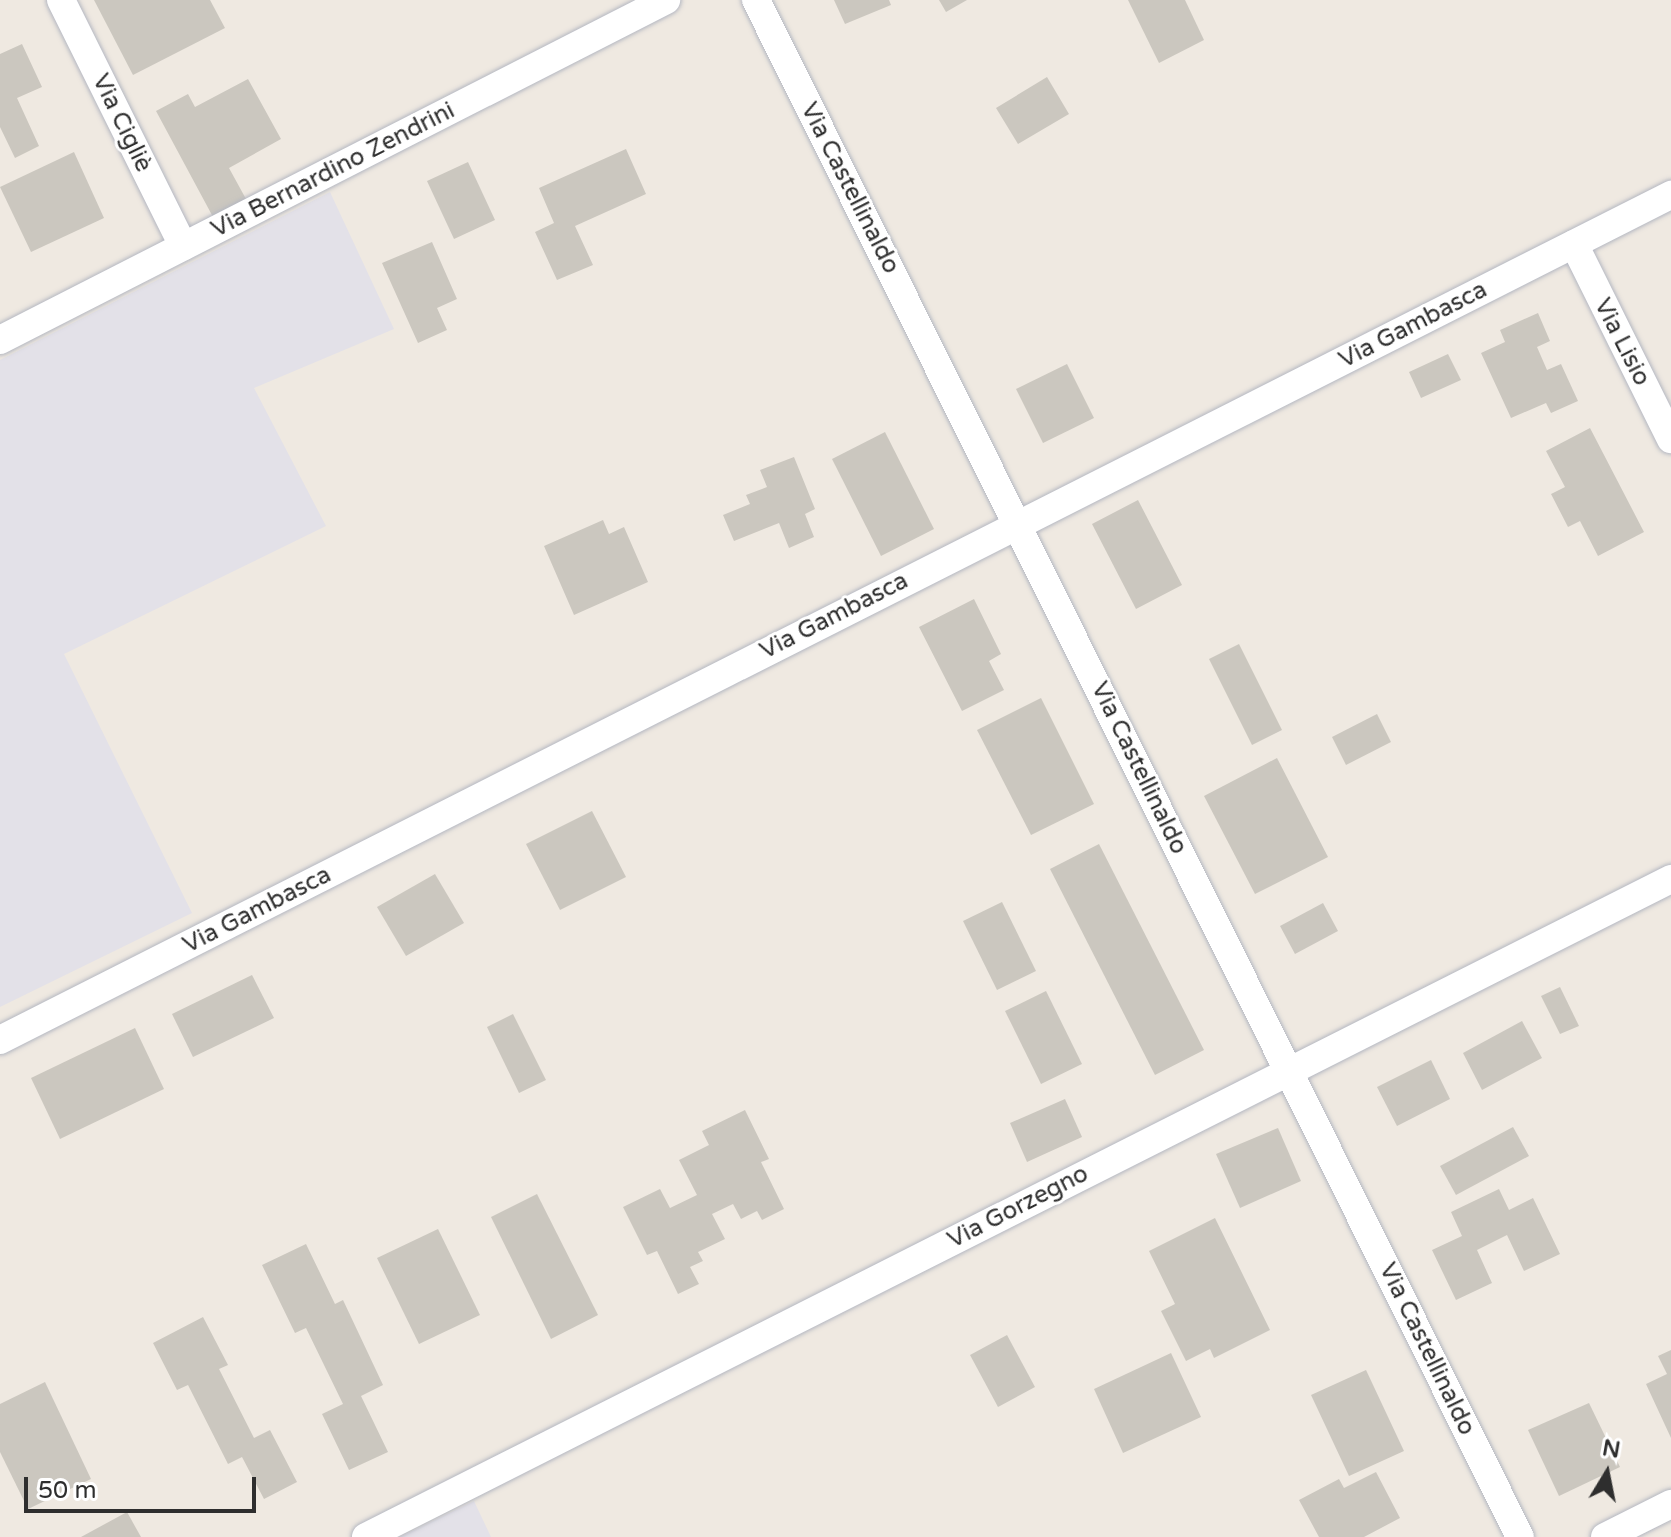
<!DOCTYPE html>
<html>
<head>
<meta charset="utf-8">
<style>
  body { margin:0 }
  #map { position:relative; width:1671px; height:1537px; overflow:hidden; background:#efe9e1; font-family:"Varela Round",sans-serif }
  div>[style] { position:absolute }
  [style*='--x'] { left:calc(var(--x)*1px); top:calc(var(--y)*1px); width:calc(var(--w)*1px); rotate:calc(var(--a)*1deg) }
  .industrial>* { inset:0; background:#e3e1e8 }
  .building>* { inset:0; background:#cbc7bf }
  .roads { filter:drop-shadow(0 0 2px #b4b7c1) drop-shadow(0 0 2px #b4b7c1) }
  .street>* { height:28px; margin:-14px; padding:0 14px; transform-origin:14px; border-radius:14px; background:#fff }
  span { translate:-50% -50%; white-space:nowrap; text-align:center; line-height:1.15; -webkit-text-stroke:6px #fff; paint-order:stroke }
  .street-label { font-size:24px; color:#2e2e2e }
  .north { position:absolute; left:1567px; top:1433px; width:80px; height:80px; -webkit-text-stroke:6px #fff; paint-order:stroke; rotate:10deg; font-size:22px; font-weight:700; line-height:32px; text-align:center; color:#2e2e2e }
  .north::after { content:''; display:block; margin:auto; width:28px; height:36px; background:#2e2e2e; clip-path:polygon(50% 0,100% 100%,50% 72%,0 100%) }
  .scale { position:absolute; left:24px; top:1477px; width:232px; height:36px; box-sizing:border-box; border:4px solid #2e2e2e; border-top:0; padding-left:10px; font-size:24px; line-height:28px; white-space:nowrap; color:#2e2e2e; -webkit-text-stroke:6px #fff; paint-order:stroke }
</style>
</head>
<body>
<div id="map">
  <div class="industrial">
    <div style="clip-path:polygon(330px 192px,394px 329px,254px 388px,326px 526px,64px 654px,192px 913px,0 1007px,0 360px)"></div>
    <div style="clip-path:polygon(474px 1501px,491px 1537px,400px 1537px)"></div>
  </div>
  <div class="building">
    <div style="clip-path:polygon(94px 0,210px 0,225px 28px,133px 75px)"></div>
    <div style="clip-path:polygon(834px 0,889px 0,891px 5px,845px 24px)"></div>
    <div style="clip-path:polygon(939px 0,967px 0,946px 12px)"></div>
    <div style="clip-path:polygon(1128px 0,1185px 0,1204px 40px,1159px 63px)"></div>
    <div style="clip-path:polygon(22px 44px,42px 87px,17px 98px,39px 146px,15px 158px,0 127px,0 54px)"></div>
    <div style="clip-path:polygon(1047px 77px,1069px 114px,1018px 144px,996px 108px)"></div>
    <div style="clip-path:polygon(248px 79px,281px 139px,229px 168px,246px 199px,213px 217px,156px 111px,188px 94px,195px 107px)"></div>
    <div style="clip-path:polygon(626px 149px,646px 194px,575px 226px,593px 265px,557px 280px,535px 232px,554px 223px,539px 188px)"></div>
    <div style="clip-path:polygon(74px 152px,104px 218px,31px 252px,0 187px)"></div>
    <div style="clip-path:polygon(468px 162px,495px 220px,454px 239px,427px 181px)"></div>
    <div style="clip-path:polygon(432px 242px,457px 299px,437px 308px,447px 330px,418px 343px,382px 263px)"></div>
    <div style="clip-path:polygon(1538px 313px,1550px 341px,1537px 347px,1547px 370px,1561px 364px,1578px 401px,1551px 413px,1546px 403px,1511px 418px,1481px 353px,1505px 342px,1500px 330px)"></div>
    <div style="clip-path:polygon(1448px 354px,1461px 380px,1421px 398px,1409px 372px)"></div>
    <div style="clip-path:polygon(1067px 364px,1094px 418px,1043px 443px,1016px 389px)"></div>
    <div style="clip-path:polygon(1590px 428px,1644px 532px,1598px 556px,1580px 521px,1568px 527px,1551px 494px,1565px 487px,1546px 451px)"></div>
    <div style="clip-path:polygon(885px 432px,934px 529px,881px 556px,832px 459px)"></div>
    <div style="clip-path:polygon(794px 457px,815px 509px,805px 514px,814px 537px,789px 548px,779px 523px,734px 541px,723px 515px,750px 504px,746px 495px,767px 487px,760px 470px)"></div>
    <div style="clip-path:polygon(1138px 500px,1182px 585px,1136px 609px,1092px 524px)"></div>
    <div style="clip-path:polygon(603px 520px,609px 534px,624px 527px,648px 582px,574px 615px,544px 546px)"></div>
    <div style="clip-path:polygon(974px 599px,1001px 654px,989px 661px,1004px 690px,962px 711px,919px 627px)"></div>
    <div style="clip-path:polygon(1239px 644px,1282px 730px,1252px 745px,1209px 659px)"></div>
    <div style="clip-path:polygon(1041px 698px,1094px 804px,1031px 835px,977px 730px)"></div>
    <div style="clip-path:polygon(1377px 714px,1391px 742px,1346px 765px,1332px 737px)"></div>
    <div style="clip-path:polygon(1277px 758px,1328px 857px,1255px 894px,1204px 796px)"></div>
    <div style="clip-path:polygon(592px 811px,626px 877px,560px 910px,526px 844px)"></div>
    <div style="clip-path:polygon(1099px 844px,1204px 1050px,1155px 1075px,1050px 869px)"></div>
    <div style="clip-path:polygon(435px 874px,464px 923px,406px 956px,377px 907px)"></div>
    <div style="clip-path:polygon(1002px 902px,1036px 971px,997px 990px,963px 921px)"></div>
    <div style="clip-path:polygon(1323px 903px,1338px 931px,1295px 954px,1280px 926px)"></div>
    <div style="clip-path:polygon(252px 975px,274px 1018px,193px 1057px,172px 1014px)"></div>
    <div style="clip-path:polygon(1560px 987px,1579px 1026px,1560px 1034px,1541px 996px)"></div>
    <div style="clip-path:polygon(1046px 991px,1082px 1064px,1041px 1084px,1005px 1011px)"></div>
    <div style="clip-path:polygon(513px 1014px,546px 1080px,519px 1093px,487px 1027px)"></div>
    <div style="clip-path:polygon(1522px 1021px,1542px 1058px,1482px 1090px,1463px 1053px)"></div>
    <div style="clip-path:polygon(135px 1028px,164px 1089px,60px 1139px,31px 1078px)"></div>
    <div style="clip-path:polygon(1431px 1060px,1450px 1099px,1397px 1126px,1377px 1087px)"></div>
    <div style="clip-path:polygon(1065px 1099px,1082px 1137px,1027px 1162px,1010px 1123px)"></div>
    <div style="clip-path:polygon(745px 1110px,769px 1159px,761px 1162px,784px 1209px,762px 1220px,757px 1211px,741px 1219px,733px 1204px,712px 1214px,725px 1239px,698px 1252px,703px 1261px,690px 1267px,699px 1284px,678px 1294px,657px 1251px,647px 1255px,623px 1207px,660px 1189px,670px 1208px,697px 1195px,679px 1160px,709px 1145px,702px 1131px)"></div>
    <div style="clip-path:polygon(1513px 1127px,1529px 1156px,1456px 1195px,1440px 1166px)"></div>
    <div style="clip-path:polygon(1278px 1128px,1301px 1181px,1240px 1208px,1216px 1154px)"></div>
    <div style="clip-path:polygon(1499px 1189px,1509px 1210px,1533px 1198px,1560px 1254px,1524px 1271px,1507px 1235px,1477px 1250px,1492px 1283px,1456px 1300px,1432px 1250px,1462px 1236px,1451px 1212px)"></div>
    <div style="clip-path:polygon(537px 1194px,598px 1315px,551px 1339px,491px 1217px)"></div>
    <div style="clip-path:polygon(1215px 1218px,1270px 1330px,1214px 1358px,1210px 1349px,1186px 1361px,1161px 1311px,1175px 1304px,1149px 1251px)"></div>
    <div style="clip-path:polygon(438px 1229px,480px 1315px,419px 1344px,377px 1258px)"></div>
    <div style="clip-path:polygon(306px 1244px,335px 1304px,343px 1300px,383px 1385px,361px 1396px,388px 1452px,349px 1470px,322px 1414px,343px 1404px,306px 1328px,295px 1333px,262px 1265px)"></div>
    <div style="clip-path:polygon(203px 1317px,228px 1365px,219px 1369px,254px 1438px,270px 1430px,297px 1482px,264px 1499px,242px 1457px,228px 1464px,188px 1385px,177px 1390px,153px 1343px)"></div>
    <div style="clip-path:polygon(1007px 1335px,1035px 1387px,998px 1407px,970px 1355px)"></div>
    <div style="clip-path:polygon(1671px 1350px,1671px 1438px,1646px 1384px,1667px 1374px,1658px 1356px)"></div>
    <div style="clip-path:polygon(1171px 1353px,1201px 1417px,1123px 1453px,1094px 1389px)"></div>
    <div style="clip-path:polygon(1366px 1370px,1404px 1451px,1349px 1476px,1311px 1395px)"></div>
    <div style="clip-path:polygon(45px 1382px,91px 1479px,28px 1509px,0 1452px,0 1404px)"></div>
    <div style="clip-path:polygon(1589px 1403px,1620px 1467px,1559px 1496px,1528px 1430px)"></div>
    <div style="clip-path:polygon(1376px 1472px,1400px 1518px,1364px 1537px,1319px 1537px,1299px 1500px,1339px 1479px,1344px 1488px)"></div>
    <div style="clip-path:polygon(127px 1512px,141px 1537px,81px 1537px)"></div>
  </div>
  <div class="roads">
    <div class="street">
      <div style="--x:61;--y:0;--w:275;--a:63.6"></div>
      <div style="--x:756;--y:0;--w:1716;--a:63.57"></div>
      <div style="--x:1574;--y:244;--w:218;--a:63.6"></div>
      <div style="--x:0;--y:340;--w:748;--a:-27.04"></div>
      <div style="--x:0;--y:1040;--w:1873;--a:-26.83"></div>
      <div style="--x:366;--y:1537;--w:1462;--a:-26.76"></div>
      <div style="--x:1605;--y:1537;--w:74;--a:-26.6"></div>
    </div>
  </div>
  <div class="street-label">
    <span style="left:122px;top:123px;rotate:64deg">Via Cigliè</span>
    <span style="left:333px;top:170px;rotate:-27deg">Via Bernardino Zendrini</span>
    <span style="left:850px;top:188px;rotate:63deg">Via Castellinaldo</span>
    <span style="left:1413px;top:325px;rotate:-27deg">Via Gambasca</span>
    <span style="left:1622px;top:342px;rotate:63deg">Via Lisio</span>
    <span style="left:834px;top:616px;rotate:-27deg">Via Gambasca</span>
    <span style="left:1139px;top:768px;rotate:64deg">Via Castellinaldo</span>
    <span style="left:257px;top:910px;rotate:-27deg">Via Gambasca</span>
    <span style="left:1018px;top:1207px;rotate:-27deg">Via Gorzegno</span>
    <span style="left:1427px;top:1349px;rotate:64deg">Via Castellinaldo</span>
  </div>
  <div class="north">N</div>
  <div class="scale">50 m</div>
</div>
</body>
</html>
